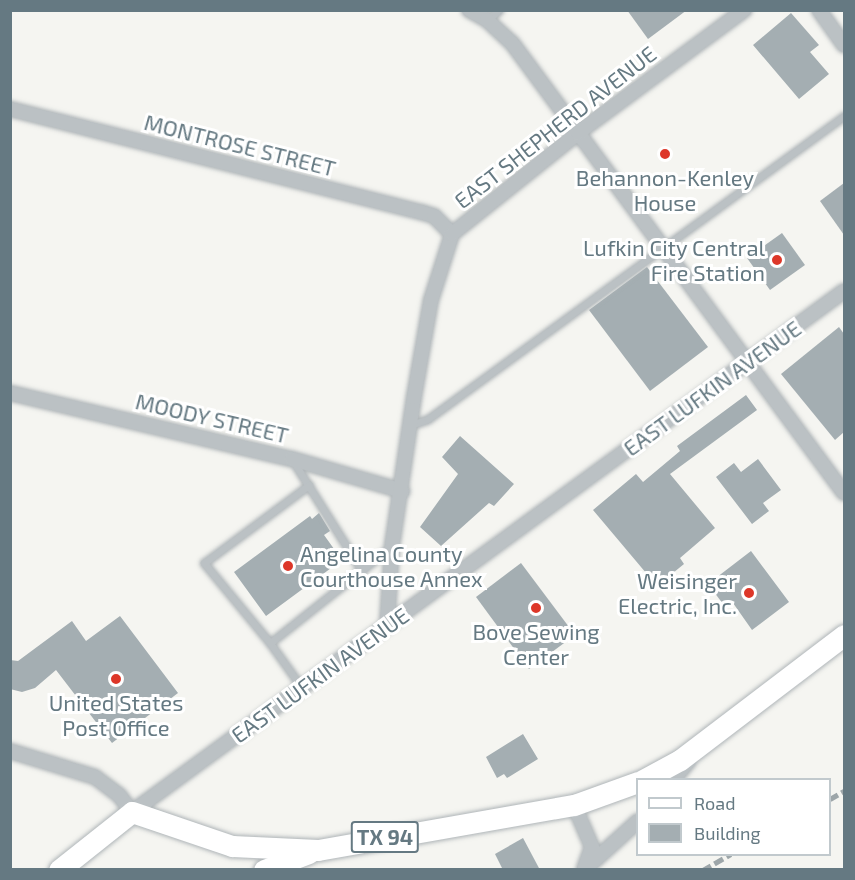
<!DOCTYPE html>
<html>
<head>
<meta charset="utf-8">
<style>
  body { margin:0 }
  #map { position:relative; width:855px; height:880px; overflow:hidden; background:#f5f5f1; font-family:"Exo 2",sans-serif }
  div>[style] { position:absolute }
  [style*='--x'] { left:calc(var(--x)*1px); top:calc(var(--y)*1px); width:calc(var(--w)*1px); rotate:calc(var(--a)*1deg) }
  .building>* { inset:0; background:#a4aeb2 }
  .roads { filter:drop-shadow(0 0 2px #afb5b8) drop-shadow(0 0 2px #afb5b8) }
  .lane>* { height:7px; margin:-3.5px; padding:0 3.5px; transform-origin:3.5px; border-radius:3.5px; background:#bbc1c4 }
  .street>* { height:14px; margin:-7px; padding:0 7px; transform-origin:7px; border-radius:7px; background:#bbc1c4 }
  .primary>* { height:21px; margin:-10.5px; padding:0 10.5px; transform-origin:10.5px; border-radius:10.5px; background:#fff }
  .rail>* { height:4.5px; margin-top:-2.25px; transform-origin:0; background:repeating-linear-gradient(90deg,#9da6a9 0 9px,transparent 0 13.5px) }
  .dots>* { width:16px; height:16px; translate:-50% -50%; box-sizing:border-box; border:3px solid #fff; border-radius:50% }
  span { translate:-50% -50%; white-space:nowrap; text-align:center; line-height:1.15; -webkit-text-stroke:6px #fff; paint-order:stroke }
  .shield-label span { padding:2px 4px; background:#fff; border:2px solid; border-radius:4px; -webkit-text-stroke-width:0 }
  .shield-label { font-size:21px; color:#657982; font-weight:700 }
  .street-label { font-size:22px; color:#657982 }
  .poi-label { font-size:22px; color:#657982 }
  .right { translate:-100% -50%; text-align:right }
  .left { translate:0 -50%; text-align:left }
  .frame { position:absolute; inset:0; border:12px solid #657982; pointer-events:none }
  .legend { position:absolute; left:636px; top:778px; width:195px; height:78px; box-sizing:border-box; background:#fff; border:2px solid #c1c9cd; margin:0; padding:8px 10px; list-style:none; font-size:18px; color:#657982 }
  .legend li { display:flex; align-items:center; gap:12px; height:30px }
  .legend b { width:30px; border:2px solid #c1c9cd }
</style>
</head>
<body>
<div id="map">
  <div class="building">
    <div style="clip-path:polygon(627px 10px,687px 10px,648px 39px)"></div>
    <div style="clip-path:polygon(791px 13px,819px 45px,810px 52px,829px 74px,799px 99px,753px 45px)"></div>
    <div style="clip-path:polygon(844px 183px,844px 235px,820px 201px)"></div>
    <div style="clip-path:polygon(782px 233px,805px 265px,770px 290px,747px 258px)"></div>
    <div style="clip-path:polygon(647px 267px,708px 347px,650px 391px,589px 310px)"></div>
    <div style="clip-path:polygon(839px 327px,844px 334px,844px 432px,835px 440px,781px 374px)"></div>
    <div style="clip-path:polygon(746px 395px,757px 410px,670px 474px,715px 528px,680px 558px,684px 564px,657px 586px,593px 510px,636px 474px,643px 482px,680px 451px,677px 446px)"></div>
    <div style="clip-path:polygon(460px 436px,514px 484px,494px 506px,489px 503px,441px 546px,420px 527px,458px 474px,442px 457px)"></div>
    <div style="clip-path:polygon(758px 459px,781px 490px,763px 503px,769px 511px,752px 524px,716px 477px,734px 463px,741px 472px)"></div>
    <div style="clip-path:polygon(319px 513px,330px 531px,324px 535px,342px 560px,266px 616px,234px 572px,310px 516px,312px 519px)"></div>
    <div style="clip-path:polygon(751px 551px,789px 602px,752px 630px,733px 603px,726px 608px,708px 584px)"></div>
    <div style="clip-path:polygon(521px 563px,575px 635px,529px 669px,476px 597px)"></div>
    <div style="clip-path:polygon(120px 616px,178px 693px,112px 743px,56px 670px,35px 688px,22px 692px,10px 689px,10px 660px,18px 661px,72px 621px,86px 641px)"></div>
    <div style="clip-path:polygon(523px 734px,538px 759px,507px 778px,504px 774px,497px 778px,486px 757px)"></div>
    <div style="clip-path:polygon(523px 838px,540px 870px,503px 870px,495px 854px)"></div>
  </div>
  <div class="roads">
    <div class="lane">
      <div style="--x:487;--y:20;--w:16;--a:-40"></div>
      <div style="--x:411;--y:425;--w:18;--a:-19"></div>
      <div style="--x:428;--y:419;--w:515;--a:-36.07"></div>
      <div style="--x:293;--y:461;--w:130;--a:57.9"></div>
      <div style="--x:270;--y:643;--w:104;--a:-129.5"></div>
      <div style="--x:204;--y:563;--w:131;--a:-36.6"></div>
      <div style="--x:302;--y:688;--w:55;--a:-125.4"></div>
      <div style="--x:270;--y:643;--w:156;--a:-38.5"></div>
    </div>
    <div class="street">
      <div style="--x:469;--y:10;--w:21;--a:29"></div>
      <div style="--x:487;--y:20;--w:34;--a:43"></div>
      <div style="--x:512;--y:43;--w:559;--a:53.58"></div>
      <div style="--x:819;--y:10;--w:43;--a:54.5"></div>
      <div style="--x:10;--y:109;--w:424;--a:14.1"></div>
      <div style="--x:421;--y:212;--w:14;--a:17"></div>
      <div style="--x:434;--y:216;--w:25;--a:45"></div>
      <div style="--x:10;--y:393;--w:290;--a:13.2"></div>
      <div style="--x:292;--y:459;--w:115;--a:16.2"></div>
      <div style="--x:387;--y:626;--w:80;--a:-86.4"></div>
      <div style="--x:392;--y:546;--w:151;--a:-81.6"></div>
      <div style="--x:414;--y:397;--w:98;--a:-80.1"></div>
      <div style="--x:431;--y:300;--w:69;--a:-72.3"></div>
      <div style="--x:452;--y:234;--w:161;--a:-38.7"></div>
      <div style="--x:578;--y:133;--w:207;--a:-36.5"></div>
      <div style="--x:10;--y:751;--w:89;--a:17"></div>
      <div style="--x:95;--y:777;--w:30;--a:37"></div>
      <div style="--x:119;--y:795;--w:21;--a:53"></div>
      <div style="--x:132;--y:812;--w:882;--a:-36.19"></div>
      <div style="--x:673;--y:780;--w:25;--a:-50"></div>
      <div style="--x:574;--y:805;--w:46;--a:66.8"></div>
      <div style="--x:592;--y:847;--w:23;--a:110"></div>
      <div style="--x:584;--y:870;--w:73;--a:-42.2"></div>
    </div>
    <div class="primary">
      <div style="--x:643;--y:780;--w:42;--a:-28.4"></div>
      <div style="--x:680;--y:760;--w:206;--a:-37.3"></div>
      <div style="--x:59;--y:870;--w:93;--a:-38.5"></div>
      <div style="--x:132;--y:812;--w:106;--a:18.8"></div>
      <div style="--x:232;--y:846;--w:86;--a:2.7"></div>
      <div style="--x:318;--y:850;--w:260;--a:-10"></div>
      <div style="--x:574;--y:805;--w:68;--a:-19.8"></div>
      <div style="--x:264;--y:870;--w:48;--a:-20.7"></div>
    </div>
  </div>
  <div class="rail">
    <div style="--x:830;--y:799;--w:16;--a:-30"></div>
    <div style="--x:703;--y:870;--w:32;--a:-30"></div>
  </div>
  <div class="dots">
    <div style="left:665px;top:154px;background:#dd3729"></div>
    <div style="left:777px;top:260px;background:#dd3729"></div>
    <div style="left:288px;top:566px;background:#dd3729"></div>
    <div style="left:749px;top:593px;background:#dd3729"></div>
    <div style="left:536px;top:608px;background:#dd3729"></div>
    <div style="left:116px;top:679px;background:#dd3729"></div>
  </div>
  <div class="shield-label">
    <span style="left:385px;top:837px">TX 94</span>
  </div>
  <div class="street-label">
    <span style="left:555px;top:127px;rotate:-38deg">EAST SHEPHERD AVENUE</span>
    <span style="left:240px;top:145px;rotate:14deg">MONTROSE STREET</span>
    <span style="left:712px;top:388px;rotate:-36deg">EAST LUFKIN AVENUE</span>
    <span style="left:212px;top:418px;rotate:13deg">MOODY STREET</span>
    <span style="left:320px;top:675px;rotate:-36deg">EAST LUFKIN AVENUE</span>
  </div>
  <div class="poi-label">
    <span style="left:665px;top:190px">Behannon-Kenley<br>House</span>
    <span class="right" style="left:765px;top:260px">Lufkin City Central<br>Fire Station</span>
    <span class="left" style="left:300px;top:566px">Angelina County<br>Courthouse Annex</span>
    <span class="right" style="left:737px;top:593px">Weisinger<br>Electric, Inc.</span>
    <span style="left:536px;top:644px">Bove Sewing<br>Center</span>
    <span style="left:116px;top:715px">United States<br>Post Office</span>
  </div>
  <div class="frame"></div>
  <ul class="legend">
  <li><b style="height:8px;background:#fff"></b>Road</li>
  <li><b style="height:16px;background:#a4aeb2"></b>Building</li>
  </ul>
</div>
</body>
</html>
